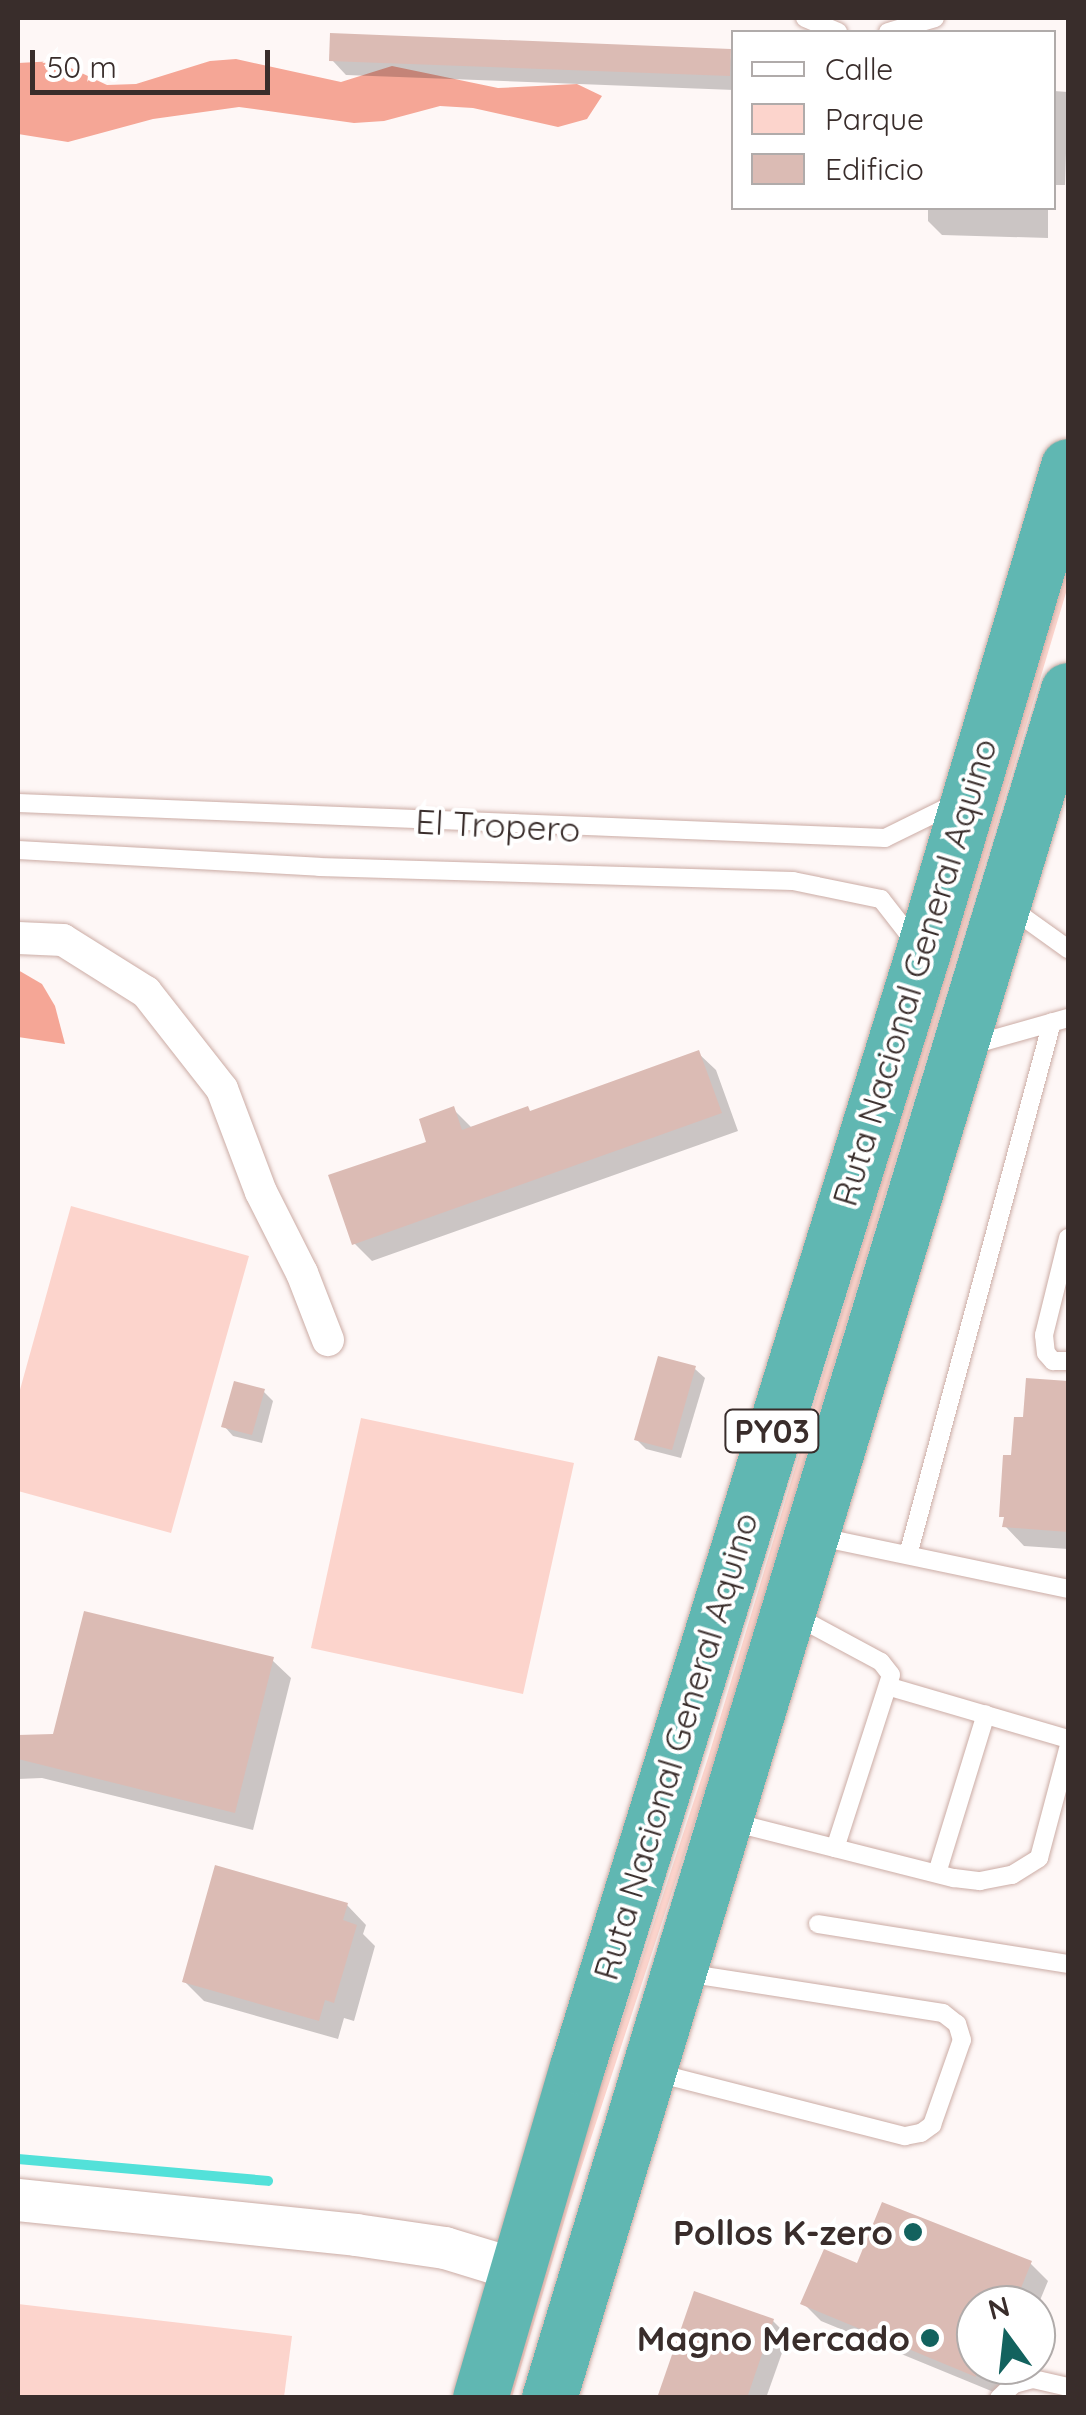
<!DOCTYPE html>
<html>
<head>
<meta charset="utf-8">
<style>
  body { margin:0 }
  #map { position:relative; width:1086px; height:2415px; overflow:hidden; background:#fef7f6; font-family:Quicksand,sans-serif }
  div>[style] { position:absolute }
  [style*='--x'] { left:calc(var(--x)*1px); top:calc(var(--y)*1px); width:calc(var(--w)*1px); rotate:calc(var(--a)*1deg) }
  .green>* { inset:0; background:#fcd4cc }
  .forest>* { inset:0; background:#f5a696 }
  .shadow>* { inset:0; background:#0003 }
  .stream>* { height:10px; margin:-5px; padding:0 5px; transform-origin:5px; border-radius:5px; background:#53e1d9 }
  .building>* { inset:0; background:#dbbbb4 }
  .roads { filter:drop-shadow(0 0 2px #cbaca5) drop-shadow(0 0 2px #cbaca5) }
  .service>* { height:18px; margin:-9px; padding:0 9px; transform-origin:9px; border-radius:9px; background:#fff }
  .minor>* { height:32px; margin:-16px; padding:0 16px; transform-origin:16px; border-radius:16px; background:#fff }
  .tertiary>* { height:42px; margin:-21px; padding:0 21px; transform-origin:21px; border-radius:21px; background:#fff }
  .trunk>* { height:55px; margin:-27.5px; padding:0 27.5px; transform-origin:27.5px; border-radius:27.5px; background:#60b7b2 }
  .dots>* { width:28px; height:28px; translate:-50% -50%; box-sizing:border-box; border:5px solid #fff; border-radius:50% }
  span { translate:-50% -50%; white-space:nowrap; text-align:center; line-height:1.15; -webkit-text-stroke:8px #fff; paint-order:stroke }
  .shield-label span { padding:2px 8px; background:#fff; border:2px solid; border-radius:8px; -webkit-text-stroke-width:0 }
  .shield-label { font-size:32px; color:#392d2b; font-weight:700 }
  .street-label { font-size:35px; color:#392d2b }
  .poi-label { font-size:35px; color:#392d2b; font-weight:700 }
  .right { translate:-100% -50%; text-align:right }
  .frame { position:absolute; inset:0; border:20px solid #392d2b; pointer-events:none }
  .legend { position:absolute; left:731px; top:30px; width:325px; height:180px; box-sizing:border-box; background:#fff; border:2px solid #b0abaa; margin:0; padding:12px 18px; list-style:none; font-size:30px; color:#392d2b }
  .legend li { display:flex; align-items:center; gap:20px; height:50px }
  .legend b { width:50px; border:2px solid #b0abaa }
  .north { position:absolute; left:956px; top:2285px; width:100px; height:100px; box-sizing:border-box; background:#fff; border:2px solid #b0abaa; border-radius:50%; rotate:345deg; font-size:28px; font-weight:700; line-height:40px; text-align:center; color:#392d2b }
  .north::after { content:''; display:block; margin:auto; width:35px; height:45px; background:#13625e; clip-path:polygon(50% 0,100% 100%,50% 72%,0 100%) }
  .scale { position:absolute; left:30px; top:50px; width:240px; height:45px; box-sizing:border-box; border:5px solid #392d2b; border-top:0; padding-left:12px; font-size:30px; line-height:35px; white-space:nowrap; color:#392d2b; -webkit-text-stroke:8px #fff; paint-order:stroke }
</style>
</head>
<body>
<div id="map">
  <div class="green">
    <div style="clip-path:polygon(1068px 559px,1068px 586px,715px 1761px,569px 2205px,512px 2397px,504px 2398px,562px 2203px,708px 1758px)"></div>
    <div style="clip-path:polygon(71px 1206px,249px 1256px,171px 1533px,18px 1491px,18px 1397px)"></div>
    <div style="clip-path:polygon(361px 1418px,574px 1463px,523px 1694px,311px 1648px)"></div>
    <div style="clip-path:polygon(18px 2304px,292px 2336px,284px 2397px,18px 2397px)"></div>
  </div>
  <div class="forest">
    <div style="clip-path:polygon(236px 59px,341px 82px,392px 66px,498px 88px,577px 84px,602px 96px,587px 119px,558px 127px,473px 108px,440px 106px,384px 121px,354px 123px,239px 107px,153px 119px,68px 142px,18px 134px,18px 63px,56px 61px,107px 85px,136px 84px,210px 61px)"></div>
    <div style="clip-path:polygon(18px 970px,42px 984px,55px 1006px,65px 1044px,18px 1037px)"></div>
  </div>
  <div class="shadow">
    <div style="clip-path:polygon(730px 51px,734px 90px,346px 75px,332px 60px)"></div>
    <div style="clip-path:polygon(1054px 91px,1068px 92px,1065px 185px,1054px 185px)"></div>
    <div style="clip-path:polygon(928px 208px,1048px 208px,1048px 238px,942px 235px,928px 221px)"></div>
    <div style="clip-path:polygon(698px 1053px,716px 1070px,738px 1131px,372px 1261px,354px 1243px,453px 1109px,471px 1127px,531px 1113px)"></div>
    <div style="clip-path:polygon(695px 1369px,705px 1378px,681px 1458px,646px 1449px,636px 1439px)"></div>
    <div style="clip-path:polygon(1028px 1381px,1068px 1384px,1068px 1549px,1024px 1546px,1005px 1526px,1026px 1420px)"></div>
    <div style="clip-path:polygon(263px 1391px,273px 1401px,262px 1443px,233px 1436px,224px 1426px)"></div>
    <div style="clip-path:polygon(272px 1660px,291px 1678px,253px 1830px,42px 1778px,18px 1779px,18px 1738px,55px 1737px)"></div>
    <div style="clip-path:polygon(347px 1905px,366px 1925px,363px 1934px,375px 1946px,354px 2021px,344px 2018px,338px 2039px,204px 2001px,184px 1981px)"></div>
    <div style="clip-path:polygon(1030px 2263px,1048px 2281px,1036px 2310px,1036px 2305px,976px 2305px,976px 2365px,1014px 2365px,1001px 2395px,821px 2321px,803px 2303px,859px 2266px)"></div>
    <div style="clip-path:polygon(773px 2321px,788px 2336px,766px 2398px,660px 2398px)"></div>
  </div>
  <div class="stream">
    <div style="--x:18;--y:2159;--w:251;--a:5"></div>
  </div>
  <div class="building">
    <div style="clip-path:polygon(330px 33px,731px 49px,730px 76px,329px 61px)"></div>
    <div style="clip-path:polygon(699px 1050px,722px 1113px,352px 1245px,328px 1175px,426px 1142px,419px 1119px,454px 1106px,462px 1130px,528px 1106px,530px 1111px)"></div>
    <div style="clip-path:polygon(658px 1356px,696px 1366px,672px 1450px,634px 1440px)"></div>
    <div style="clip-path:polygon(1026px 1378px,1068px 1381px,1068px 1532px,1002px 1527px,1004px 1517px,999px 1517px,1003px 1455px,1011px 1455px,1014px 1417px,1023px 1417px)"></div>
    <div style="clip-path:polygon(234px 1381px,265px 1389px,252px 1435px,221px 1427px)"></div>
    <div style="clip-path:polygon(84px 1611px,274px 1657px,235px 1813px,18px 1759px,18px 1735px,53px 1734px)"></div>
    <div style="clip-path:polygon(215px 1865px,348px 1903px,343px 1920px,357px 1925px,334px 2003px,325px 2000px,319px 2021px,182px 1982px)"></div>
    <div style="clip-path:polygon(882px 2202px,1032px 2261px,1014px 2305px,976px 2305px,976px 2377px,800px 2304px,824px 2249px,857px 2263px)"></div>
    <div style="clip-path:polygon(694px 2291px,774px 2319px,747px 2398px,657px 2398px)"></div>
  </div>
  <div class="roads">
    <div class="service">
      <div style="--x:805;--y:18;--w:36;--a:23"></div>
      <div style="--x:888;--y:32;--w:49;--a:-16.6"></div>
      <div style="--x:18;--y:803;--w:868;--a:2.31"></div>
      <div style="--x:885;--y:838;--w:79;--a:-26.2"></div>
      <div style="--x:18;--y:850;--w:301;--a:3.2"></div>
      <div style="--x:319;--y:867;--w:474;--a:1.7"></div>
      <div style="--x:793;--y:881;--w:90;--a:11.6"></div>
      <div style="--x:881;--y:899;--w:58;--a:52"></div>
      <div style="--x:1008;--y:906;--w:74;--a:35.6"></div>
      <div style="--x:969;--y:1046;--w:103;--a:-15.8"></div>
      <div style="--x:1068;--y:1238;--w:100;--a:103.9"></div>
      <div style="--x:1044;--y:1335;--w:18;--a:84"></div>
      <div style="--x:1046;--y:1353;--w:11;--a:49"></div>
      <div style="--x:1053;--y:1361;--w:15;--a:0"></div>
      <div style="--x:815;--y:1536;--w:258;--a:11.8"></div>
      <div style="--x:908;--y:1555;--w:552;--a:-74.88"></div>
      <div style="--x:792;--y:1614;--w:101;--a:28.3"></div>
      <div style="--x:881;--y:1662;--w:16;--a:52"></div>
      <div style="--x:891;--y:1675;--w:182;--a:107.9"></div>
      <div style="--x:890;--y:1687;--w:185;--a:16.3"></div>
      <div style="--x:732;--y:1822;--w:229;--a:14.2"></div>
      <div style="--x:954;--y:1878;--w:26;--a:7"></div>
      <div style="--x:980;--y:1881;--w:33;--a:-11"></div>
      <div style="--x:1012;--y:1875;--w:32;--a:-32"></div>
      <div style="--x:1039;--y:1858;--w:113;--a:-75.1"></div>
      <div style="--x:937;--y:1873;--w:166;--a:-72.9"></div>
      <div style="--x:818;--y:1924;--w:253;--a:9.1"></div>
      <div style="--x:653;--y:2072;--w:260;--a:14.3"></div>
      <div style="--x:905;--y:2136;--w:16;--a:-11"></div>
      <div style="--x:921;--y:2133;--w:14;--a:-36"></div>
      <div style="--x:932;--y:2125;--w:90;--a:-70.6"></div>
      <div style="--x:962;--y:2040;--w:17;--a:-107"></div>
      <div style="--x:957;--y:2024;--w:18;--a:-142"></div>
      <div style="--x:943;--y:2013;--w:260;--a:-171.2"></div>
      <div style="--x:999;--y:2398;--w:21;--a:-43"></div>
      <div style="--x:1014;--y:2384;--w:20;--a:-15"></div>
      <div style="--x:1033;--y:2379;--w:36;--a:13"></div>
    </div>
    <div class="minor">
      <div style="--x:18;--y:938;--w:45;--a:2.5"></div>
      <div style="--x:63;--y:940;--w:98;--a:32.1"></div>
      <div style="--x:146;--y:992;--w:123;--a:51.9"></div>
      <div style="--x:222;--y:1089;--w:110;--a:69.3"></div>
      <div style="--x:261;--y:1192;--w:91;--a:63.2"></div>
      <div style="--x:302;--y:1273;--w:72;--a:68.8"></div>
    </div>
    <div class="tertiary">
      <div style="--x:18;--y:2200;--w:340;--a:5.9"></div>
      <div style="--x:356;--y:2235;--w:90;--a:8.3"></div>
      <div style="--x:445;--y:2248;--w:75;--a:17"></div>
    </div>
    <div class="trunk">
      <div style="--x:480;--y:2398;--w:345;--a:-73.7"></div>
      <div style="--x:577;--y:2067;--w:1167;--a:-72.76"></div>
      <div style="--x:923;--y:952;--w:507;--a:-73.39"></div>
      <div style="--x:549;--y:2398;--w:1785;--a:-73.1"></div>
    </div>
  </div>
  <div class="dots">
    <div style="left:913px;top:2232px;background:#13625e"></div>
    <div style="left:930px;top:2338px;background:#13625e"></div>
  </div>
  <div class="shield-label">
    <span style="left:772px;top:1431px">PY03</span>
  </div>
  <div class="street-label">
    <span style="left:498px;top:825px;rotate:3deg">El Tropero</span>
    <span style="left:914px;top:972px;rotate:-73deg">Ruta Nacional General Aquino</span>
    <span style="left:675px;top:1746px;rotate:-73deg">Ruta Nacional General Aquino</span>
  </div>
  <div class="poi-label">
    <span class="right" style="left:893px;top:2232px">Pollos K-zero</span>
    <span class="right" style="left:910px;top:2338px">Magno Mercado</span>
  </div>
  <div class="frame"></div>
  <ul class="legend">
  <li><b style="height:12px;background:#fff"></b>Calle</li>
  <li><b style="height:28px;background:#fcd4cc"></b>Parque</li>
  <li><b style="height:28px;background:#dbbbb4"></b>Edificio</li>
  </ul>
  <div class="north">N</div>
  <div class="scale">50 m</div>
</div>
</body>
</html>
